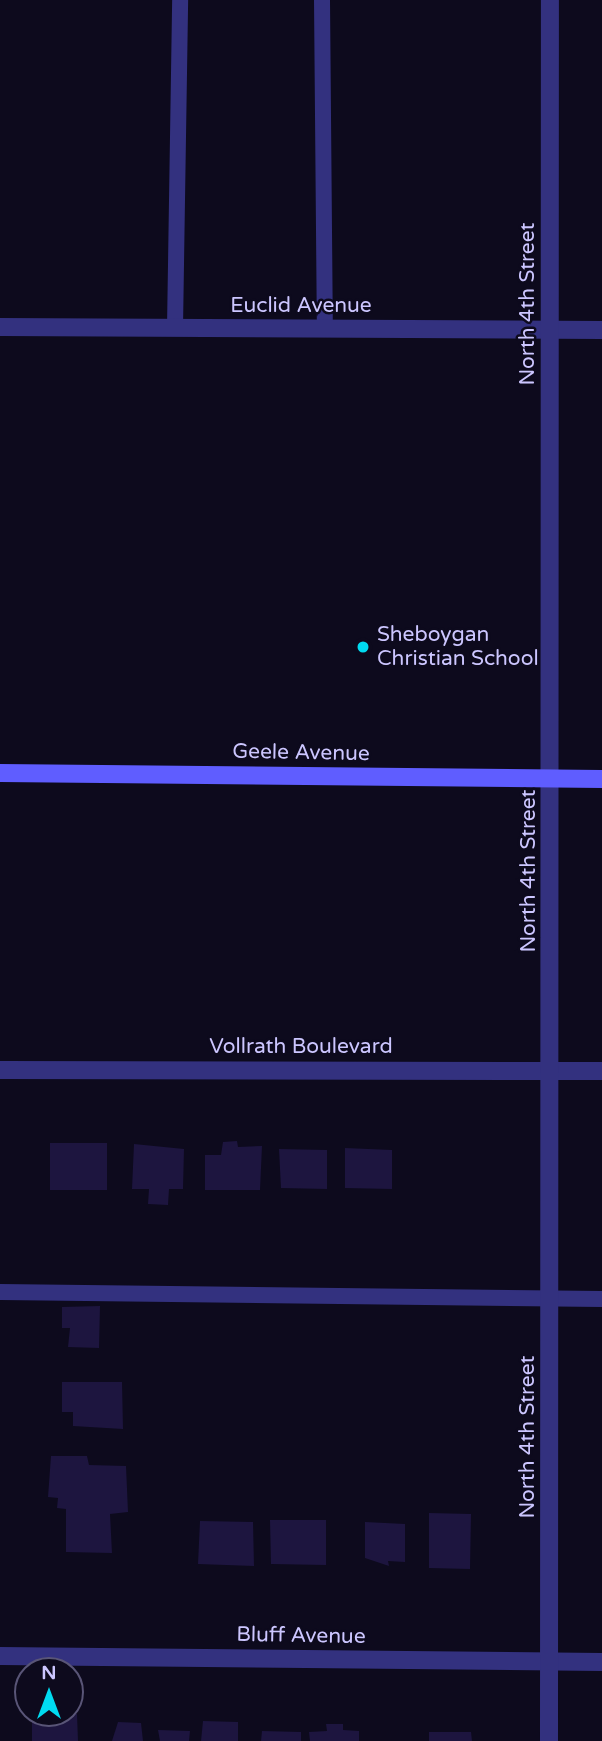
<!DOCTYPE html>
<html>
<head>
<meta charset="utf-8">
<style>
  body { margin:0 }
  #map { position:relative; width:602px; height:1741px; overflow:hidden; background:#0d0a1d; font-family:"Varela Round",sans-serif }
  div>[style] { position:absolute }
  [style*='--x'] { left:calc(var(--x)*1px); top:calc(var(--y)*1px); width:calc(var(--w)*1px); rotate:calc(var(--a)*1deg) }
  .building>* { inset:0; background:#1d153f }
  .lane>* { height:16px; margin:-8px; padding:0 8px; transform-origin:8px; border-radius:8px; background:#33317f }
  .street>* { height:18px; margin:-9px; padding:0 9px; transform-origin:9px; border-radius:9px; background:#33317f }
  .secondary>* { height:18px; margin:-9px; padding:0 9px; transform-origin:9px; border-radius:9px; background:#5f5dff }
  .dots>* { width:19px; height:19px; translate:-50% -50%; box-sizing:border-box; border:4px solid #0d0a1d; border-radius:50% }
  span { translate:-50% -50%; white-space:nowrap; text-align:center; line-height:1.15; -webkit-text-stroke:5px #0d0a1d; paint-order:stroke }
  .street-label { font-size:21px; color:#ccc6ff }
  .poi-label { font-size:21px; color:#ccc6ff }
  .left { translate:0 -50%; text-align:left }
  .north { position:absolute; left:14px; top:1657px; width:70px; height:70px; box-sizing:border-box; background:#0d0a1d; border:2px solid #595577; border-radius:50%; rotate:0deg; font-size:19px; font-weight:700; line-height:28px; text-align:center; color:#ccc6ff }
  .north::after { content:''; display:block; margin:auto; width:24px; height:32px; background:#00dbf1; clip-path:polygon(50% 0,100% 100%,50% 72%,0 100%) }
</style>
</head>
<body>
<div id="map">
  <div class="building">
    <div style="clip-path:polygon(237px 1141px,238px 1147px,262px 1146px,260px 1190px,205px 1190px,205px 1155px,221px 1155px,223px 1142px)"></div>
    <div style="clip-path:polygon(50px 1143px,107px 1143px,107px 1190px,50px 1190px)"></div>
    <div style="clip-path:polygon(134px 1144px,184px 1149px,183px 1189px,169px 1189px,168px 1205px,148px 1204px,149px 1189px,132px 1189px)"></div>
    <div style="clip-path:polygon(345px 1148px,392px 1150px,392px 1189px,345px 1188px)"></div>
    <div style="clip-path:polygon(279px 1149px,327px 1150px,327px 1189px,281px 1188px)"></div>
    <div style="clip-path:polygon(100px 1306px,99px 1348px,68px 1347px,70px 1328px,62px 1328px,62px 1307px)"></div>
    <div style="clip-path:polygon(62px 1382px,122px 1382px,123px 1429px,73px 1426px,73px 1412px,62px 1412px)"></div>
    <div style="clip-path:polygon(51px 1456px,87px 1456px,89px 1465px,126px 1466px,128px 1512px,110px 1514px,112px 1553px,66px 1552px,66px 1509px,57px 1508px,58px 1498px,48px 1497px)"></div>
    <div style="clip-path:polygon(429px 1513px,471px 1514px,470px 1569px,429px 1568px)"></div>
    <div style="clip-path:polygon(270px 1520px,326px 1520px,326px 1565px,271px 1564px)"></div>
    <div style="clip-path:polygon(200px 1521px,253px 1522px,254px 1566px,198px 1564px)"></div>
    <div style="clip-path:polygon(365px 1522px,405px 1524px,405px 1562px,388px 1561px,389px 1566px,365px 1558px)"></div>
    <div style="clip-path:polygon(32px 1713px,77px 1714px,78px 1741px,32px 1741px)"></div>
    <div style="clip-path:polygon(203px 1721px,238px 1722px,238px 1741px,201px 1741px)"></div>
    <div style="clip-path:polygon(118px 1722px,141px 1723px,143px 1741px,112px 1741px)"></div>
    <div style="clip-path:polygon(326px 1724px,343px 1724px,343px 1730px,359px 1731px,359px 1741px,310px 1741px,309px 1732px,327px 1731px)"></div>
    <div style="clip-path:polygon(158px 1730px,190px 1731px,189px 1741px,160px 1741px)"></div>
    <div style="clip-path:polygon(262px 1731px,301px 1732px,301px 1741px,261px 1741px)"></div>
    <div style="clip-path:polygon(429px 1732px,471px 1732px,472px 1741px,429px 1741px)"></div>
  </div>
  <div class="lane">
    <div style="--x:322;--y:0;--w:329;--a:89.5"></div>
    <div style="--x:175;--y:328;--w:328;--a:-89.1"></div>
    <div style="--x:0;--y:1292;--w:602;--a:0.67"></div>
  </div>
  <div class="street">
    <div style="--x:0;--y:327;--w:602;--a:0.29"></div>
    <div style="--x:0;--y:1070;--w:602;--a:0.1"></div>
    <div style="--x:0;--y:1656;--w:602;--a:0.57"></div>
    <div style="--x:549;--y:1741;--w:1741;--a:-89.97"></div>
  </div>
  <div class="secondary">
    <div style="--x:0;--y:773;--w:602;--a:0.57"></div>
  </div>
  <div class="dots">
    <div style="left:363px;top:647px;background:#00dbf1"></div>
  </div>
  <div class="street-label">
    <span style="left:528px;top:304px;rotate:-90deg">North 4th Street</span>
    <span style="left:301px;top:306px">Euclid Avenue</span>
    <span style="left:301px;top:753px;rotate:1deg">Geele Avenue</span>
    <span style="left:529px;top:871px;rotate:-90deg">North 4th Street</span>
    <span style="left:301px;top:1047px">Vollrath Boulevard</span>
    <span style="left:528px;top:1437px;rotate:-90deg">North 4th Street</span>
    <span style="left:301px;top:1636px;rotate:1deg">Bluff Avenue</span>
  </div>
  <div class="poi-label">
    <span class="left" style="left:377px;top:647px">Sheboygan<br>Christian School</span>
  </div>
  <div class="north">N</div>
</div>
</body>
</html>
